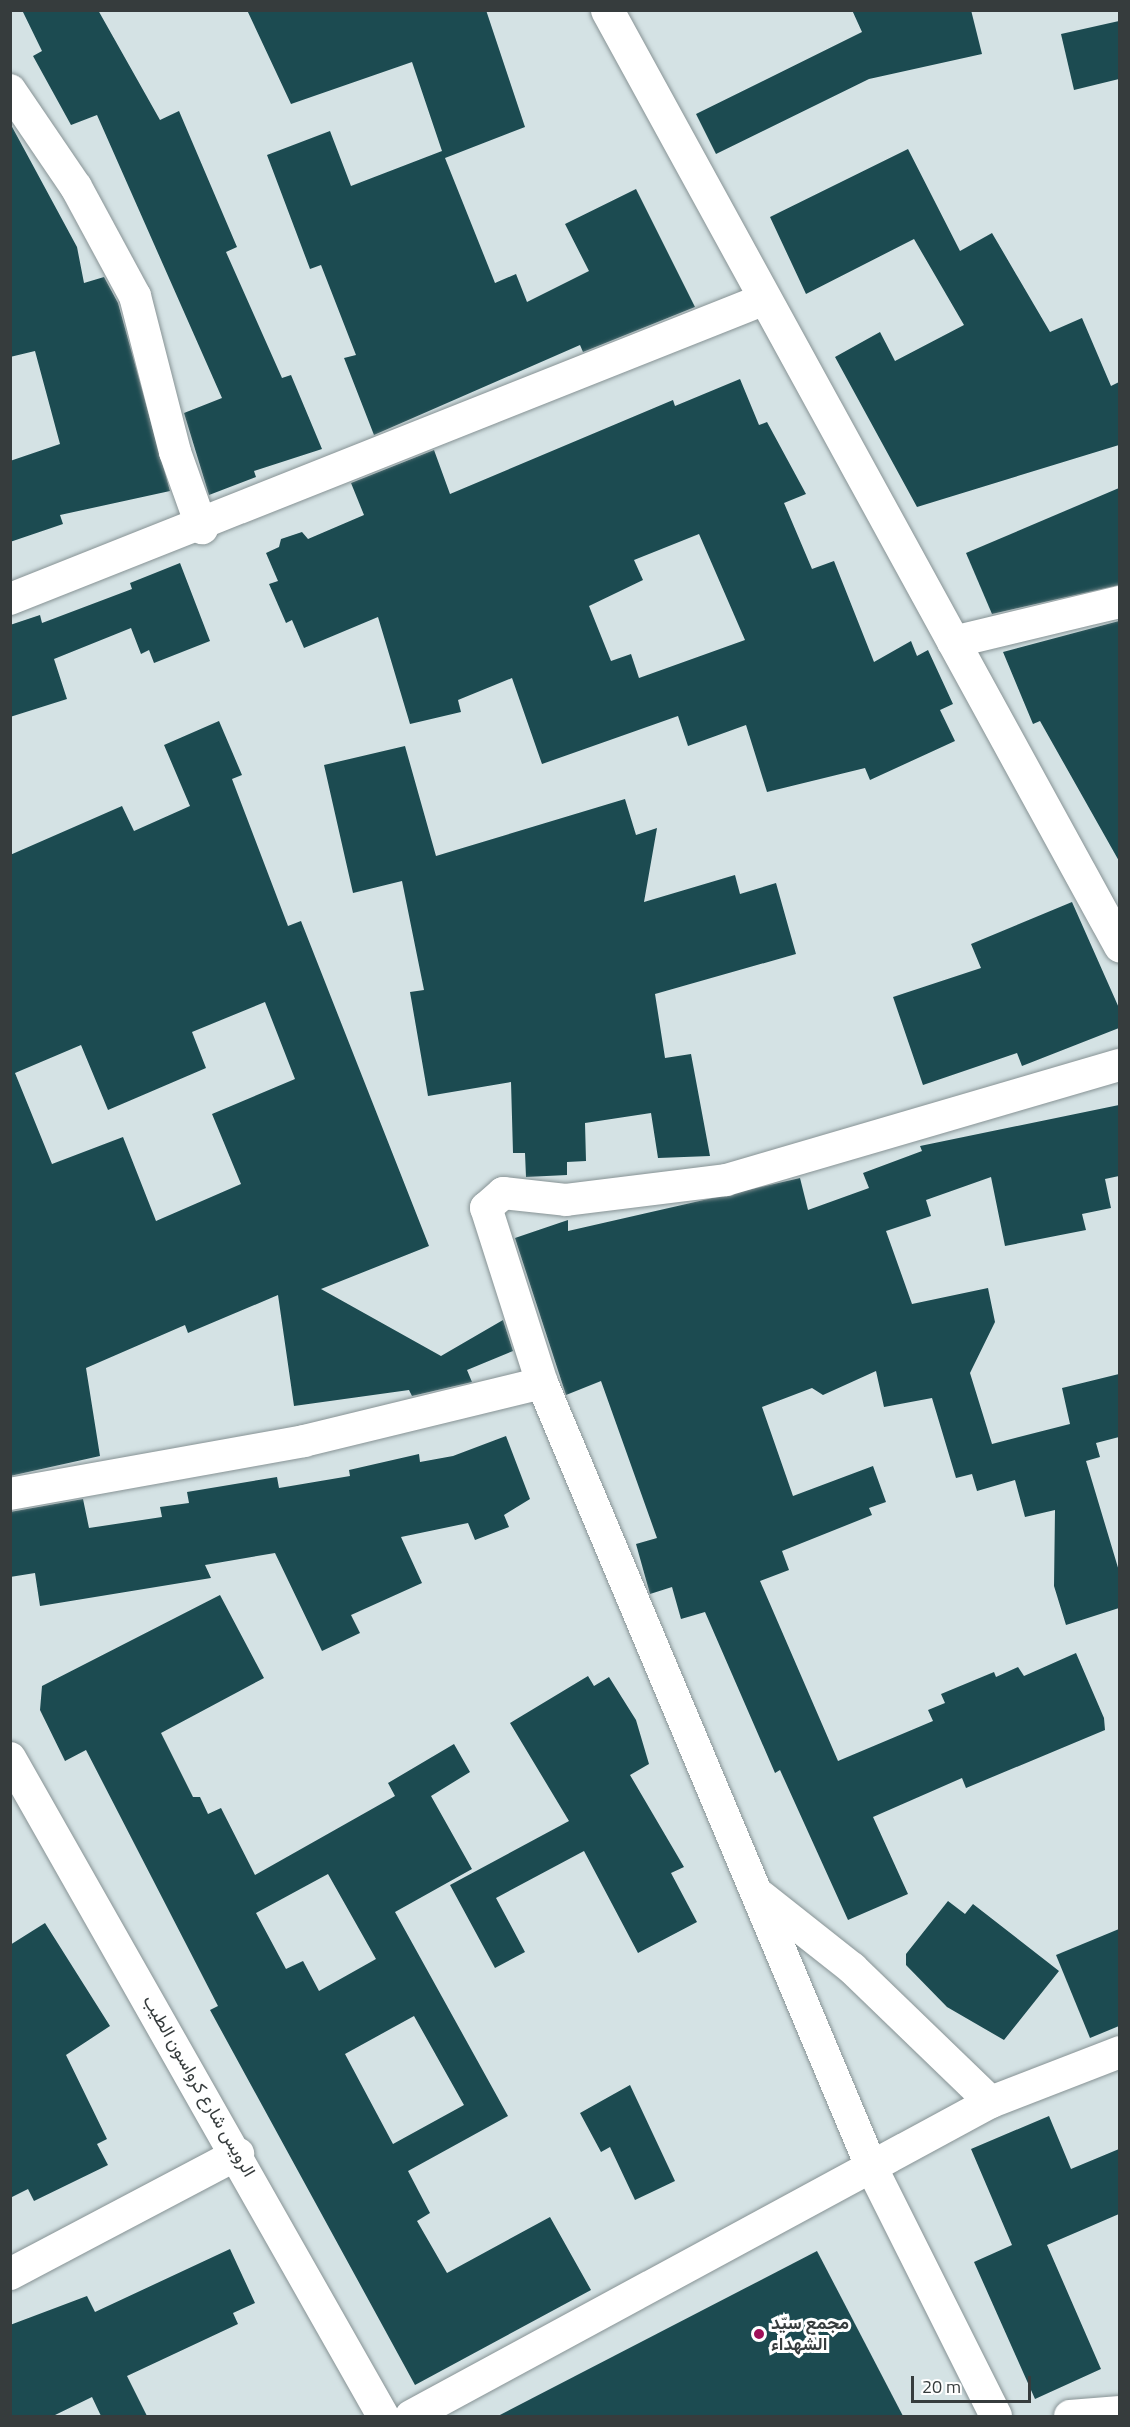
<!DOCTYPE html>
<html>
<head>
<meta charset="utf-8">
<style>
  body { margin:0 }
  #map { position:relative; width:1130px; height:2427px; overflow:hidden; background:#d4e2e4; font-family:"Titillium Web",Vazirmatn,sans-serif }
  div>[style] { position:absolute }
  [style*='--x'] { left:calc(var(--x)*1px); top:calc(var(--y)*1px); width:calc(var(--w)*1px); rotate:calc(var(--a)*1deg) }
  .building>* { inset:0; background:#1c4b51 }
  .roads { filter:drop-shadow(0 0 2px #879395) drop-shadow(0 0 2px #879395) }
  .street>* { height:32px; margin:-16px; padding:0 16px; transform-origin:16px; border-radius:16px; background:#fff }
  .secondary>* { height:33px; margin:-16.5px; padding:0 16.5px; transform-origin:16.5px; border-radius:16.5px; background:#fff }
  .dots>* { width:16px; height:16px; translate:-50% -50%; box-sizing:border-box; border:3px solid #fff; border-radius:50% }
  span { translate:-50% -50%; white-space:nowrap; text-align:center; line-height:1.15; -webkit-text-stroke:6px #fff; paint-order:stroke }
  .street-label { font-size:18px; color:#363c3d }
  .poi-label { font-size:18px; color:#363c3d; font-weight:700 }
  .left { translate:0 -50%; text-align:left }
  .frame { position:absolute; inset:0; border:12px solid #363c3d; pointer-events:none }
  .scale { position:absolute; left:911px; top:2376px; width:120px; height:27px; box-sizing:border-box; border:3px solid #363c3d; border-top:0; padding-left:8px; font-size:18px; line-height:21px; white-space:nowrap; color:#363c3d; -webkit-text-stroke:4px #fff; paint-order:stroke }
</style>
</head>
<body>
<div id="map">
  <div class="building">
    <div style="clip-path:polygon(22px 10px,98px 10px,160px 120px,179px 111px,237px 247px,226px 252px,282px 378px,291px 375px,322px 449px,254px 471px,256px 477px,209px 495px,184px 413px,222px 398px,97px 115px,71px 125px,33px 56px,42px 51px)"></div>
    <div style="clip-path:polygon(247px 10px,486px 10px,525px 127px,445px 158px,495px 283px,516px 274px,527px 302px,589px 271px,565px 224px,636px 189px,695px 307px,583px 352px,580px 345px,374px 435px,344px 358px,356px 355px,321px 265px,310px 269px,267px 155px,330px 131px,351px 186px,442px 151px,412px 62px,291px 104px)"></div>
    <div style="clip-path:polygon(852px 10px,971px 10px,982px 54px,869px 79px,716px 154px,696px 114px,862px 32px)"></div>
    <div style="clip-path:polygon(1119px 21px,1119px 79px,1074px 90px,1061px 34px)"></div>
    <div style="clip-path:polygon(10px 123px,77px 247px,84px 283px,104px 277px,118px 303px,170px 491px,60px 515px,63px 524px,10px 542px,10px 461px,60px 444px,35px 351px,10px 357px)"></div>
    <div style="clip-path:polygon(908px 149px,960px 251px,992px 233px,1050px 332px,1082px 318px,1111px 386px,1119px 382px,1119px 445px,917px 507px,835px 357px,880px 332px,895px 361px,964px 325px,914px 239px,806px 294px,770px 217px)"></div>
    <div style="clip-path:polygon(evenodd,740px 379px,759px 425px,767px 422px,806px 494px,784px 503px,812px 569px,834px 561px,874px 662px,911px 641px,917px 656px,928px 650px,953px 704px,940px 710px,955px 741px,870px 780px,865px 768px,767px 792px,746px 725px,688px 746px,678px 716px,542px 764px,512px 678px,458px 700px,461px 712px,410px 724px,378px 617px,304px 648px,292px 620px,286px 623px,269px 584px,278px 581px,266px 553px,279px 547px,281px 539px,302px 532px,308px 539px,364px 515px,351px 483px,434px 450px,450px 494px,673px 400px,675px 406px,740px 379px,699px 534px,745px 640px,639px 678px,631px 654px,611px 661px,589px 606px,643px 580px,634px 560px,699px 534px)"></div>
    <div style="clip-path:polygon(1119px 488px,1119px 585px,992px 614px,966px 553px)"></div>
    <div style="clip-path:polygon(180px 563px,210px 641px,154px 663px,149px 650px,141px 654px,131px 628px,54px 659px,67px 699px,10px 717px,10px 625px,40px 615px,42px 623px,132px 589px,130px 583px)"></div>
    <div style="clip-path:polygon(1119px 621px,1119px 861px,1040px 721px,1033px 724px,1003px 652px)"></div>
    <div style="clip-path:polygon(evenodd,219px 721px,242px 775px,232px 779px,288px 926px,301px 921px,429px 1246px,321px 1289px,441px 1356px,503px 1320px,513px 1351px,467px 1370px,472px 1382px,412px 1396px,409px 1390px,294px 1406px,278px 1295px,188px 1333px,185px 1325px,86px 1368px,100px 1456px,10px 1476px,10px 855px,122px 806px,134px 831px,190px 806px,164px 745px,219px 721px,265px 1002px,295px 1079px,212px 1114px,241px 1184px,156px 1221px,123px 1137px,52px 1164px,15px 1073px,81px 1045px,108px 1110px,206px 1068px,192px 1032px,265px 1002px)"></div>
    <div style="clip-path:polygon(405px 746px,436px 856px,625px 799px,636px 835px,657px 828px,644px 902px,735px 875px,740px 894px,776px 883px,796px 954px,655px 994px,665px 1058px,691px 1054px,710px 1156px,658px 1158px,651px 1113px,585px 1123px,586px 1161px,567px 1162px,567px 1175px,526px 1177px,525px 1153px,513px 1153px,511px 1082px,428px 1096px,410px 992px,424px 990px,402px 881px,353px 893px,324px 765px)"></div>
    <div style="clip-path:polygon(1072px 902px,1119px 1008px,1119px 1028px,1022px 1066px,1017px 1053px,923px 1085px,893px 997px,981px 968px,971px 944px)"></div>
    <div style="clip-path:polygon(1119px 1105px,1119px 1176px,1105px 1179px,1111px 1208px,1082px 1214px,1086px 1230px,1005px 1246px,991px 1177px,926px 1200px,931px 1216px,886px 1231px,912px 1304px,988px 1288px,995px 1322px,970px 1373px,992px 1444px,1070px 1424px,1062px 1388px,1119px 1374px,1119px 1437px,1096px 1443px,1100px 1457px,1086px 1461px,1119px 1571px,1119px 1608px,1066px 1625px,1054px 1586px,1055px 1510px,1025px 1517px,1015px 1480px,977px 1491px,972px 1474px,956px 1478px,932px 1398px,884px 1407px,876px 1371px,823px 1395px,812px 1388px,762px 1407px,793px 1496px,873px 1466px,886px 1502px,869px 1508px,872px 1515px,782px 1551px,789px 1570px,760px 1581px,838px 1761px,933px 1721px,928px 1710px,945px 1703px,941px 1694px,994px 1672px,996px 1677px,1018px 1667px,1024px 1676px,1076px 1653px,1104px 1718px,1105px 1730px,966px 1788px,962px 1778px,873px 1817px,908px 1894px,848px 1920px,780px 1770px,775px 1773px,705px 1612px,681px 1619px,672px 1587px,650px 1594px,636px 1544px,657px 1538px,601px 1381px,566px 1395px,515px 1238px,568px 1220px,568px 1231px,800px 1178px,808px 1210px,869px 1188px,863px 1173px,922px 1151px,920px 1146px)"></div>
    <div style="clip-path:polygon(506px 1436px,530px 1499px,504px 1515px,509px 1527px,475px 1540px,468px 1523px,401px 1537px,422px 1583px,351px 1615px,360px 1633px,322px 1651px,275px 1553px,205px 1565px,211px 1578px,40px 1606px,35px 1573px,10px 1577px,10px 1512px,83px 1499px,89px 1528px,162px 1517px,160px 1507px,189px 1503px,187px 1492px,277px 1477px,279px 1488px,350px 1476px,349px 1470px,419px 1454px,420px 1462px,453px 1456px)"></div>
    <div style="clip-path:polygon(evenodd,220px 1595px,264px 1678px,161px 1733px,193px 1797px,200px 1797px,208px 1814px,221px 1808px,255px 1875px,395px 1796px,388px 1783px,454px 1744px,470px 1772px,431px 1796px,472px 1869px,395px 1912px,508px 2116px,408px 2171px,430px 2213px,417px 2221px,447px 2273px,550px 2217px,591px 2290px,415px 2385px,210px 2010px,218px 2006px,86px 1750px,65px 1761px,40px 1710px,42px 1686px,220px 1595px,328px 1874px,376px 1959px,319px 1991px,303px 1961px,286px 1969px,256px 1913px,328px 1874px,220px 1595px,414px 2016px,464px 2105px,393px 2144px,345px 2054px,414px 2016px)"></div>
    <div style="clip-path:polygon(588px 1676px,594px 1686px,609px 1677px,636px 1720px,649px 1764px,630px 1775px,684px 1867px,671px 1873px,697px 1922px,638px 1953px,584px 1851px,496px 1898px,525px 1952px,495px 1968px,450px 1885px,569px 1821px,510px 1723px)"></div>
    <div style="clip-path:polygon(948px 1901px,965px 1914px,973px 1904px,1059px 1971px,1004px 2040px,947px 2007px,906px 1965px,906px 1954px)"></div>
    <div style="clip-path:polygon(45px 1923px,110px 2026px,66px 2055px,107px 2139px,97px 2144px,108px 2165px,34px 2201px,28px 2189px,10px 2198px,10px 1945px)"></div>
    <div style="clip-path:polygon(1119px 1929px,1119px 2026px,1090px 2038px,1056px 1955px)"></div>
    <div style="clip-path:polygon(630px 2085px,675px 2181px,635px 2200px,610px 2147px,601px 2152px,580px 2113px)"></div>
    <div style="clip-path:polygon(1049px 2116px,1071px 2169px,1119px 2149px,1119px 2214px,1047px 2245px,1101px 2369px,1035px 2399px,974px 2262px,1012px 2245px,971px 2149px)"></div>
    <div style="clip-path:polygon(230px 2249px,255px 2303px,233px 2313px,238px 2324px,127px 2376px,147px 2416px,101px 2416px,92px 2397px,53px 2416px,10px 2416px,10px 2325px,87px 2296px,95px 2312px)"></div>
    <div style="clip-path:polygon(817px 2251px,903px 2416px,498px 2416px)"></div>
  </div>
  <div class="roads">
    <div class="street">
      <div style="--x:10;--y:90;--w:117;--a:55.8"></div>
      <div style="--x:76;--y:187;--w:124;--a:61.6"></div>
      <div style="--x:135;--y:296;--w:161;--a:75.6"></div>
      <div style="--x:175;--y:452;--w:81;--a:70.4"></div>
      <div style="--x:10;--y:599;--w:812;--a:-21.67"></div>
      <div style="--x:953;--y:642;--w:172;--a:-13.5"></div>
      <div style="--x:10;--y:1494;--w:299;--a:-10.2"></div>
      <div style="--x:304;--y:1441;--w:245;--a:-13.7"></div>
      <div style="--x:10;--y:1758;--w:756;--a:60.45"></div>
      <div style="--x:762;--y:1897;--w:115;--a:38.3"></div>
      <div style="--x:852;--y:1968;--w:193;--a:44"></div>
      <div style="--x:10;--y:2274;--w:258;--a:-27.8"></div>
      <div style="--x:411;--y:2416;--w:660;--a:-28.43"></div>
      <div style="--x:991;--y:2102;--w:138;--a:-21.2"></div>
      <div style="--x:996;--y:2416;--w:280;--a:-116.6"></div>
      <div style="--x:871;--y:2166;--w:849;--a:-112.79"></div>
      <div style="--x:542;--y:1383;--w:184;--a:-107.7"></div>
      <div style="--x:486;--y:1208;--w:23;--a:-41"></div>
      <div style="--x:503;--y:1193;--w:63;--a:6.3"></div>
      <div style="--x:566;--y:1200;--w:161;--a:-7.1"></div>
      <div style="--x:726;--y:1180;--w:410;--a:-16.3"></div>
      <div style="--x:1070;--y:2416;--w:50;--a:-4.6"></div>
    </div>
    <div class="secondary">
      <div style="--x:607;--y:10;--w:1067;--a:61.27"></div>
    </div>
  </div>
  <div class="dots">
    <div style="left:759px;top:2334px;background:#a0115a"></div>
  </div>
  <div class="street-label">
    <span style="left:199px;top:2086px;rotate:60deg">الرويس شارع كرواسون الطيب</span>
  </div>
  <div class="poi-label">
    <span class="left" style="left:771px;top:2334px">مجمع سيّد<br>الشهداء</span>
  </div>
  <div class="frame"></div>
  <div class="scale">20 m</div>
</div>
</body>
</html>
